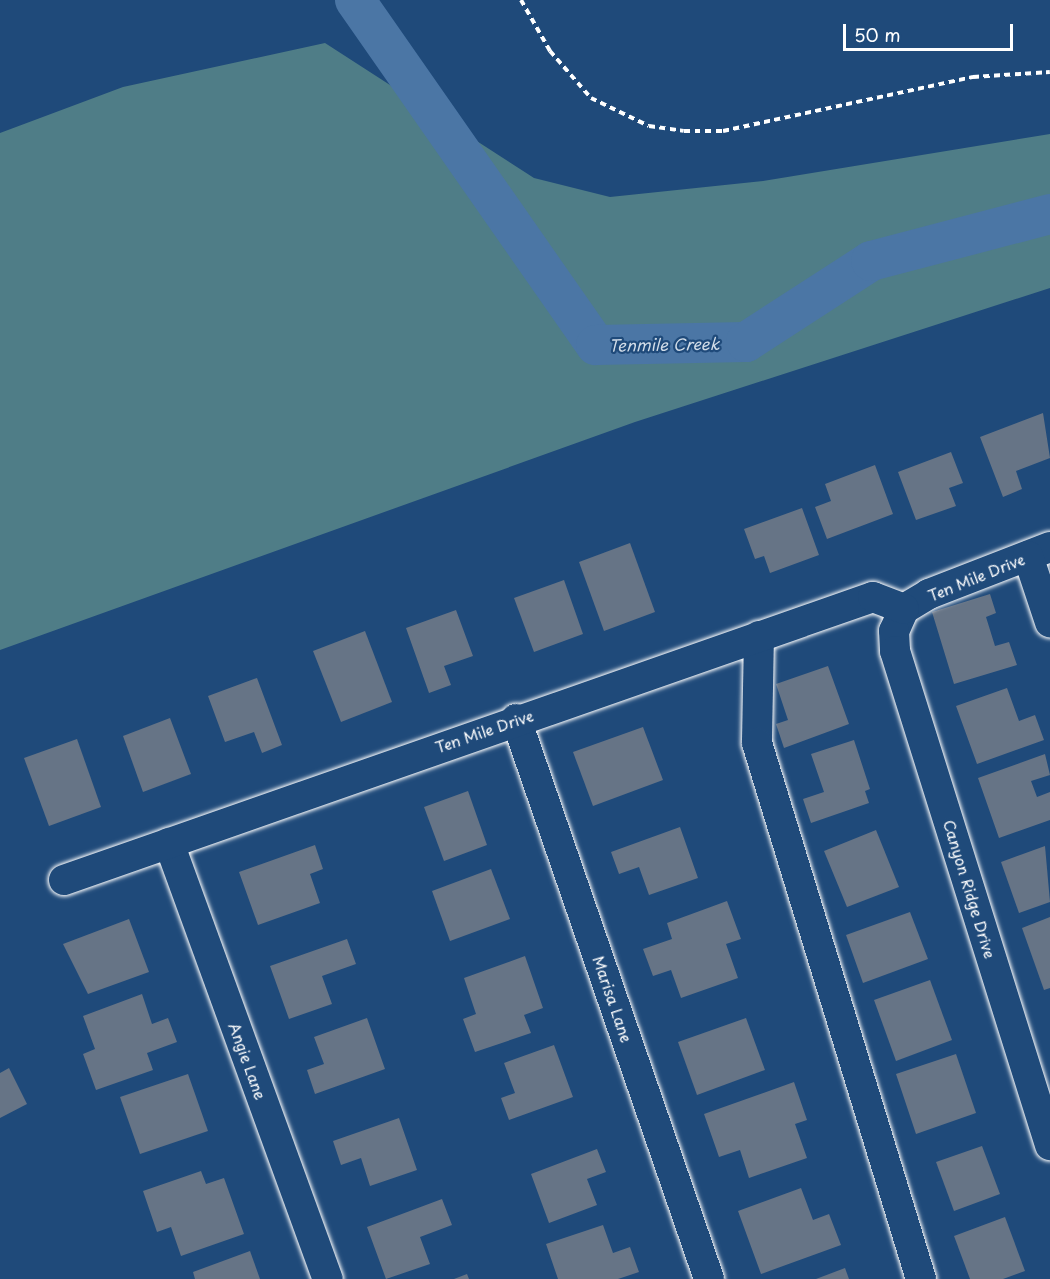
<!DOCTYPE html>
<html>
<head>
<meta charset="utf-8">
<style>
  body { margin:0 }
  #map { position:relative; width:1050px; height:1279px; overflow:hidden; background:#1f4a7a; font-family:"Playpen Sans",sans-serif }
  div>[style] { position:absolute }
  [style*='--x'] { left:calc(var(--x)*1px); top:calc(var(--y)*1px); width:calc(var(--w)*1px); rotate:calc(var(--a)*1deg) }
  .green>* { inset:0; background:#4f7d87 }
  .river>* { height:40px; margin:-20px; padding:0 20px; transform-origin:20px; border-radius:20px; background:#4b76a5 }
  .building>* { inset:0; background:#667486 }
  .path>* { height:4px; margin-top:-2px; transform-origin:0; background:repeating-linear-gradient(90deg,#fff 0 6px,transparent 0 10.5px) }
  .roads { filter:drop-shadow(0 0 2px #fff) drop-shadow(0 0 2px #fff) }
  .minor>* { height:30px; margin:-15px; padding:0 15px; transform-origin:15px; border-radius:15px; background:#1f4a7a }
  span { translate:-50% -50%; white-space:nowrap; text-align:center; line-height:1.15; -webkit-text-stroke:4.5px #1f4a7a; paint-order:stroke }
  .street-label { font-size:15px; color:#fff }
  .water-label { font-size:16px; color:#d2dde8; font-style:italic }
  .scale { position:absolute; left:843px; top:24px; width:170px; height:27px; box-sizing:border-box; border:3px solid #fff; border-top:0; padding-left:8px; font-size:18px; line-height:21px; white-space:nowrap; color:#fff; -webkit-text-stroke:4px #1f4a7a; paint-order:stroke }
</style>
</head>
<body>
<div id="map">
  <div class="green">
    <div style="clip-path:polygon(325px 43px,534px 178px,610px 197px,763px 181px,1050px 134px,1050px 288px,635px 422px,0 650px,0 133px,123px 87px)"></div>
  </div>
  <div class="river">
    <div style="--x:355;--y:0;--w:421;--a:55.1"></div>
    <div style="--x:596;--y:345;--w:150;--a:-1.1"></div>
    <div style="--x:746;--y:342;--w:149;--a:-32.9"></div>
    <div style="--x:871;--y:261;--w:185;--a:-14.7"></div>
  </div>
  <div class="building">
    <div style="clip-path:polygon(1043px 413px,1050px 458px,1016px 471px,1022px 489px,1003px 497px,980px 437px)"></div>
    <div style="clip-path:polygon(951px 452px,963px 483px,949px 488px,956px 506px,916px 520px,898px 472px)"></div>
    <div style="clip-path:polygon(875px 465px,893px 514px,827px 539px,815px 507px,831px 501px,825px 484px)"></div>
    <div style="clip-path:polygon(802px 508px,819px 555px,770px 573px,764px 556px,755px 559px,744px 529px)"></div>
    <div style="clip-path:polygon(630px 543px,655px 612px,604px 631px,579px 562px)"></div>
    <div style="clip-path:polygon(564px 580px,583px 634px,534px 652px,514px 598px)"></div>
    <div style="clip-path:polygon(990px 594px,996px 613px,986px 617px,995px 646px,1009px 642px,1017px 665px,954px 684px,932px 612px)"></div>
    <div style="clip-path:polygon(456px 610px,473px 656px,444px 666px,451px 685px,429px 693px,406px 628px)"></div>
    <div style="clip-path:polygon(365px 631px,392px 702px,341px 722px,313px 651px)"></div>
    <div style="clip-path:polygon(828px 666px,849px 724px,784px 748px,776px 724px,788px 720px,776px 684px)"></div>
    <div style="clip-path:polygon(257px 678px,282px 745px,262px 753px,254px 732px,225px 742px,208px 696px)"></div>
    <div style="clip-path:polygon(1007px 688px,1019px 721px,1035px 715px,1044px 740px,977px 764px,956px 706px)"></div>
    <div style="clip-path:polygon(170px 718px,191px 774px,143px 792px,123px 736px)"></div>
    <div style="clip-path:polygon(643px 727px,663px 780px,593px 806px,573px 752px)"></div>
    <div style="clip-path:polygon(77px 739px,101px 807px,49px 826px,24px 758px)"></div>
    <div style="clip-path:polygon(854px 740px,870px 789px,865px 791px,869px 803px,811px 823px,803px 799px,824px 792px,811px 754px)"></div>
    <div style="clip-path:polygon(1045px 754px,1050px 775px,1031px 781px,1037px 797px,1050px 792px,1050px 820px,999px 838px,978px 778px)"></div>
    <div style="clip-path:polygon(468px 791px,487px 845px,444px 861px,424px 807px)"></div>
    <div style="clip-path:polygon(680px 827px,698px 878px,649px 895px,639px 867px,619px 874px,611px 852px)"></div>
    <div style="clip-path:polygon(876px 830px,899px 887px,847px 907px,824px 851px)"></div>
    <div style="clip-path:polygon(315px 845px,323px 869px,310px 874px,320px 903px,258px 925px,239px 872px)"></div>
    <div style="clip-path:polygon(1045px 846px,1050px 902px,1019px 913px,1001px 862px)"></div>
    <div style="clip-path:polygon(491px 869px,510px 919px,450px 941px,432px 891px)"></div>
    <div style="clip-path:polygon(727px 901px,741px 939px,726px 944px,738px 978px,681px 998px,671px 970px,653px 976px,643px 949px,672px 939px,667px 923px)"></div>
    <div style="clip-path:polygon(910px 912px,928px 959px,863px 983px,846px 935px)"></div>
    <div style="clip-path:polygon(1050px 917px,1050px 988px,1044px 990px,1022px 928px)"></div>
    <div style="clip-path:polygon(129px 919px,149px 972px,88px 994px,63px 944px)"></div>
    <div style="clip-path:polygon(347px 939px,356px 964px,322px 976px,332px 1004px,289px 1019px,270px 966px)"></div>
    <div style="clip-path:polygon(525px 956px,543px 1008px,524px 1015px,531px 1033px,475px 1052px,463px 1019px,476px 1014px,464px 978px)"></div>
    <div style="clip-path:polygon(930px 980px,952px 1040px,896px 1061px,874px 1000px)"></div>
    <div style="clip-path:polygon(142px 994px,152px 1024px,168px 1018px,177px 1042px,147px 1053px,153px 1070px,96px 1090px,83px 1054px,95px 1049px,83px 1016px)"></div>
    <div style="clip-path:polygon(367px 1018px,385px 1069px,315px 1094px,307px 1070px,324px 1064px,314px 1037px)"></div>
    <div style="clip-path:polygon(746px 1018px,765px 1070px,697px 1095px,678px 1042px)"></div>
    <div style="clip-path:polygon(554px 1045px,573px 1097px,509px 1120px,501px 1098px,515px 1093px,504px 1063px)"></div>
    <div style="clip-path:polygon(956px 1054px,976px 1113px,916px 1134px,896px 1074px)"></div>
    <div style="clip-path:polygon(9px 1068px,27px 1104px,0 1118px,0 1073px)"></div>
    <div style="clip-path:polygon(188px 1074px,208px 1131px,140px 1154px,120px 1097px)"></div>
    <div style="clip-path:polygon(794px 1082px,807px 1120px,795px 1124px,807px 1158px,749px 1178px,740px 1150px,719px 1157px,704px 1114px)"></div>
    <div style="clip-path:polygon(399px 1118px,417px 1170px,370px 1186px,361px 1158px,341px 1165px,333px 1141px)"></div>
    <div style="clip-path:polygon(982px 1146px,1000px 1194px,954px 1211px,936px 1162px)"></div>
    <div style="clip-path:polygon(597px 1149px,606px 1172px,587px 1179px,597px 1205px,549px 1223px,531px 1174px)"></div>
    <div style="clip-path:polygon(201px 1171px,206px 1184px,224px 1178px,244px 1234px,181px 1256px,171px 1227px,157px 1232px,143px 1191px)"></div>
    <div style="clip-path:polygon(801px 1188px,813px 1220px,829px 1214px,841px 1245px,761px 1274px,738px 1211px)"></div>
    <div style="clip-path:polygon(442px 1199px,452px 1225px,420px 1237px,430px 1264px,386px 1279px,367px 1227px)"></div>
    <div style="clip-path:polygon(1005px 1217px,1025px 1271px,1003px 1279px,970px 1279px,954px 1236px)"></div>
    <div style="clip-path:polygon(603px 1225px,613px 1253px,630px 1247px,639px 1272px,618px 1279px,558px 1279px,546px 1244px)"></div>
    <div style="clip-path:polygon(250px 1251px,260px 1279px,195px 1279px,193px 1272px)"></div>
    <div style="clip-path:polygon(845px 1268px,849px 1279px,816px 1279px)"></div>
    <div style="clip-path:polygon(467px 1274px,469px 1279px,454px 1279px)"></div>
  </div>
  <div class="path">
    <div style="--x:521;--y:0;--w:59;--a:60.4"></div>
    <div style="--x:550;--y:51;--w:62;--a:48.9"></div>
    <div style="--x:591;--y:98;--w:64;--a:25.8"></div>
    <div style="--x:649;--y:126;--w:35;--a:8"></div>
    <div style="--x:684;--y:131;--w:39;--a:0"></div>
    <div style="--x:723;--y:131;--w:256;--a:-12.2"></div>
    <div style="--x:973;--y:77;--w:77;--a:-3.7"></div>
  </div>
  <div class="roads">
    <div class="minor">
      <div style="--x:1050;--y:547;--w:130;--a:158.8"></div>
      <div style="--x:929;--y:594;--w:29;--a:149"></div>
      <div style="--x:904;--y:609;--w:24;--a:114"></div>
      <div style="--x:894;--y:631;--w:20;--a:87"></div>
      <div style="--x:895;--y:651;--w:518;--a:72.58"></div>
      <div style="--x:1028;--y:556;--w:70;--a:71.6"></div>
      <div style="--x:759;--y:636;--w:107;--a:91.1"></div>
      <div style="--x:757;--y:743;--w:561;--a:72.99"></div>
      <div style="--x:516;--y:719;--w:592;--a:70.98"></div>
      <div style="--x:169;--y:843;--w:464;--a:70"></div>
      <div style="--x:64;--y:880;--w:857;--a:-19.28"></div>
      <div style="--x:873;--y:597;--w:33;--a:21"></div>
    </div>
  </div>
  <div class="street-label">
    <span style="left:976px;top:577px;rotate:-22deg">Ten Mile Drive</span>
    <span style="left:484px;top:731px;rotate:-19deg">Ten Mile Drive</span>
    <span style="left:970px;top:889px;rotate:73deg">Canyon Ridge Drive</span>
    <span style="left:613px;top:999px;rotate:71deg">Marisa Lane</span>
    <span style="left:248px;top:1061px;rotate:70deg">Angie Lane</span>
  </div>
  <div class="water-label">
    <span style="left:664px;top:344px;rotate:-1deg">Tenmile Creek</span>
  </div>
  <div class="scale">50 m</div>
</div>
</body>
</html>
